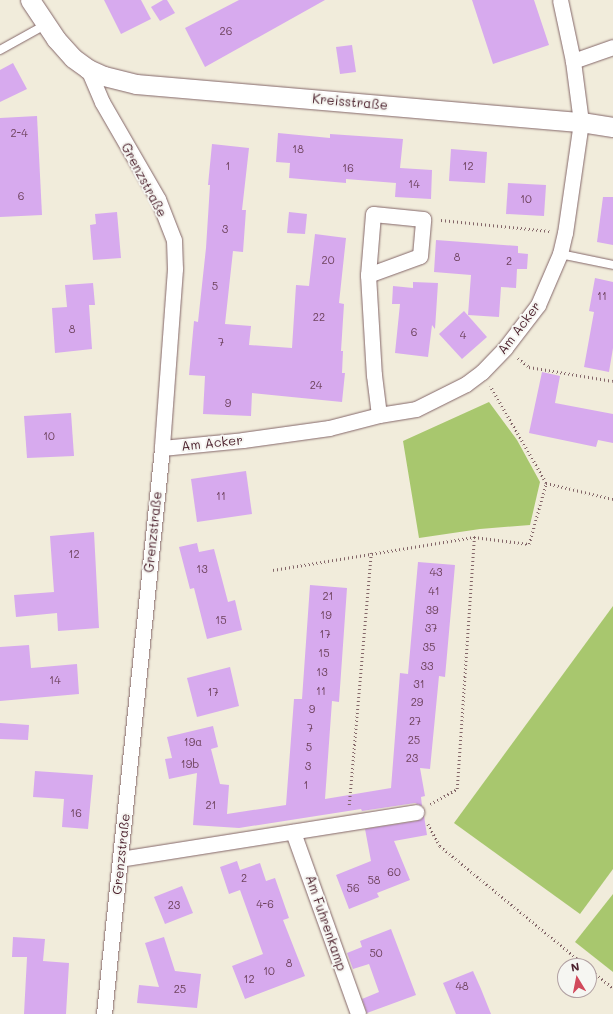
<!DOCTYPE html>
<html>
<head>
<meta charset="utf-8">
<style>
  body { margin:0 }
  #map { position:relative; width:613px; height:1014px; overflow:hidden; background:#f1ecdb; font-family:Mali,sans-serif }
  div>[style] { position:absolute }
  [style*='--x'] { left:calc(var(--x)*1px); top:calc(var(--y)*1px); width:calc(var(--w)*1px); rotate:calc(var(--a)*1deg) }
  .green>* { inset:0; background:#a8c76e }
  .building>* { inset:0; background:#d7aaee }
  .path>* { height:2.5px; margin-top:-1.25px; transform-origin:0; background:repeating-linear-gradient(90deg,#846769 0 1px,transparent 0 4px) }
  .roads { filter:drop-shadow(0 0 1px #846769) drop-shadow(0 0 1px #846769) }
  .service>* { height:8px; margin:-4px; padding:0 4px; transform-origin:4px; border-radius:4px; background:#fff }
  .minor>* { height:15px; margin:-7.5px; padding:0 7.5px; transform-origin:7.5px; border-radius:7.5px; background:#fff }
  .tertiary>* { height:19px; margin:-9.5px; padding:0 9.5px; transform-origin:9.5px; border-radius:9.5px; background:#fff }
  span { translate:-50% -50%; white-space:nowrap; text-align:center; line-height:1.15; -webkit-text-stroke:4px #f6f6f2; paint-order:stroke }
  .number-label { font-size:11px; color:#6d425c }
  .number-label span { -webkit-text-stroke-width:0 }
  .street-label { font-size:13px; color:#4a1f2b }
  .north { position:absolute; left:557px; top:958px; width:40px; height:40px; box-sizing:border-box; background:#f6f6f2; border:1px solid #b1a0a2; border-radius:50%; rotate:350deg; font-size:11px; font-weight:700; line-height:16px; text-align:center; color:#4a1f2b }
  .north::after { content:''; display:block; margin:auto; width:14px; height:18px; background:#d1495b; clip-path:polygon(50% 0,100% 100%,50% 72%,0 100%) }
</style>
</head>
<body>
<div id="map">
  <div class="green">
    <div style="clip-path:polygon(489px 402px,517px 440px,540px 482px,530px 525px,480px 529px,419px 538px,403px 441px)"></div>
    <div style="clip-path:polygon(613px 606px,613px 869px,580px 914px,454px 823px)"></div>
    <div style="clip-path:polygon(613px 894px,613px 972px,575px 942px)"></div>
  </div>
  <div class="building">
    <div style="clip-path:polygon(104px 0,141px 0,151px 19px,121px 34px)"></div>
    <div style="clip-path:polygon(163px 0,167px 0,175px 13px,160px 21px,151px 7px)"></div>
    <div style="clip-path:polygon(239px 0,325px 0,205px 67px,185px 28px)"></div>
    <div style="clip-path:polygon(472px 0,534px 0,549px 45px,493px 64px)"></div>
    <div style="clip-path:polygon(352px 45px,356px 72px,340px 74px,336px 47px)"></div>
    <div style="clip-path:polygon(13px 63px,27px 89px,0 102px,0 70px)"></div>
    <div style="clip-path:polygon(37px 116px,42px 215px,0 217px,0 118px)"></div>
    <div style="clip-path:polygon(278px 133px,330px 138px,330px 134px,403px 139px,400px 168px,432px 170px,431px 199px,395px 197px,396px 183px,346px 179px,346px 183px,289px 178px,290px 163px,276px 162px)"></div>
    <div style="clip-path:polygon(212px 144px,249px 148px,242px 210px,246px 210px,243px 252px,233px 251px,225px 324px,251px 326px,249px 345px,292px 348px,296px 285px,309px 286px,315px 234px,346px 238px,339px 303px,344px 304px,341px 351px,343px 351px,342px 373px,345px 373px,342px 402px,252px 393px,251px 416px,203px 414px,205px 376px,189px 375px,194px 321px,198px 322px,206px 248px,210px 185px,208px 185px)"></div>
    <div style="clip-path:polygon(451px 149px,487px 152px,485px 183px,449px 181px)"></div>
    <div style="clip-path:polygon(508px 183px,546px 185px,544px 216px,506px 214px)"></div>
    <div style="clip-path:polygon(603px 197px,613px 197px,613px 245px,597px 242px)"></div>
    <div style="clip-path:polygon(117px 212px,121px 258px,93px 260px,90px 225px,96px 224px,95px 214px)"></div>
    <div style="clip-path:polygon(289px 212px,307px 214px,305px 234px,287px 233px)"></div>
    <div style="clip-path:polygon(436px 240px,518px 246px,518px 253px,528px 254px,527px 269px,517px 269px,516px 288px,501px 287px,499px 317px,468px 315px,471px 275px,434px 272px)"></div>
    <div style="clip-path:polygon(595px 278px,613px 282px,613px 348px,609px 372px,584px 367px,594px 312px,589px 311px)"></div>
    <div style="clip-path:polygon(413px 282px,438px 283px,435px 329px,432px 325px,428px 357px,395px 353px,400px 304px,392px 304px,393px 286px,413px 288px)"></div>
    <div style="clip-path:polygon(93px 283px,95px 305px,89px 305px,92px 349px,55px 353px,52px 308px,67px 307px,65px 285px)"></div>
    <div style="clip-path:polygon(464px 311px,487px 337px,462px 359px,439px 334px)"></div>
    <div style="clip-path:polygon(542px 372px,560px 376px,555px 403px,613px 414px,613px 443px,598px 440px,596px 447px,529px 433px)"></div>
    <div style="clip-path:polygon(71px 413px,74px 456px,27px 458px,24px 416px)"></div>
    <div style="clip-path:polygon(246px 471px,252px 514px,197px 522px,191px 479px)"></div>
    <div style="clip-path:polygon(94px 532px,99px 628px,58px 631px,57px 613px,16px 617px,14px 595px,54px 592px,50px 536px)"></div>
    <div style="clip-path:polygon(197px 543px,199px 552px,214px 549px,228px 602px,235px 600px,242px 630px,207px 639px,194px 588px,190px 589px,179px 547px)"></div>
    <div style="clip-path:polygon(418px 562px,455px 565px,445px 677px,439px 676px,430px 769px,420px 768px,425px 796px,421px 797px,422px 806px,415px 803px,362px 811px,361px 809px,239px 828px,193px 825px,197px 773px,169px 779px,165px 759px,172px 758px,167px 737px,213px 726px,218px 747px,211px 749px,220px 784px,229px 785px,227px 814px,286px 805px,294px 699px,302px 699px,310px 585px,347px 588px,339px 702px,332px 701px,325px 799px,391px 788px,400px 673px,408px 674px)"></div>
    <div style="clip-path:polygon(29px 645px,31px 668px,77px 664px,79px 694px,0 701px,0 647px)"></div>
    <div style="clip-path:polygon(230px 667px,239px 706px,197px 717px,187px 678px)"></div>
    <div style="clip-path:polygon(0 723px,29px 725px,28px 740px,0 739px)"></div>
    <div style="clip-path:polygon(35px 771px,93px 775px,88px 829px,62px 827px,64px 799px,33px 797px)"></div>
    <div style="clip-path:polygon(424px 816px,427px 835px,394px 841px,410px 880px,377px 893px,379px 897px,349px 909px,336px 875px,371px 861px,365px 829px,417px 821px)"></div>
    <div style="clip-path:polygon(237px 861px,240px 870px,260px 863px,266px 881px,275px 878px,289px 918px,283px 920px,305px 976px,245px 999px,232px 966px,263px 954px,240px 890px,229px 894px,220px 867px)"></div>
    <div style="clip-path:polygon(182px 886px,193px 913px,165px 924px,154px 897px)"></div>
    <div style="clip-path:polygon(391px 929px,416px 995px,367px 1013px,362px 999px,379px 992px,369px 964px,353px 969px,347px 953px,362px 947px,360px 941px)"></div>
    <div style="clip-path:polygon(13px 937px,45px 939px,43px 961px,69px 963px,66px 1014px,24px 1014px,27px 957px,12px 957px)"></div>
    <div style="clip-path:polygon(164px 937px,175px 971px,201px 974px,197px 1008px,137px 1003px,139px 985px,159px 987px,145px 943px)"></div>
    <div style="clip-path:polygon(473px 971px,481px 989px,491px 1014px,456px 1014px,443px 983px)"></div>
  </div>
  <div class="path">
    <div style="--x:441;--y:220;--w:109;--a:5.8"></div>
    <div style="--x:518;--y:358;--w:14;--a:39"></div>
    <div style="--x:529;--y:367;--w:85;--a:9.5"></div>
    <div style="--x:546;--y:483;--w:69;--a:13.4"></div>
    <div style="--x:273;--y:570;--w:204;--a:-9.3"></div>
    <div style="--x:474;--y:537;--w:55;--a:7.3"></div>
    <div style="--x:529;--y:544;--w:63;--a:-74.4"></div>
    <div style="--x:546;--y:483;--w:112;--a:-120"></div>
    <div style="--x:430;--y:804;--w:31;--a:-29"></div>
    <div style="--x:457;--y:789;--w:253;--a:-86.1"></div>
    <div style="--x:349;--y:805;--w:253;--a:-85"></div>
    <div style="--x:428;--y:824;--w:25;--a:61"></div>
    <div style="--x:440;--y:846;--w:189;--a:39.4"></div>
    <div style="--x:589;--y:969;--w:31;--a:38"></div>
  </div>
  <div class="roads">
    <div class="service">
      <div style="--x:0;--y:50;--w:51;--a:-29.1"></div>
      <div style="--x:560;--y:254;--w:54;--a:11.7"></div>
    </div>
    <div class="minor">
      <div style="--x:573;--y:61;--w:42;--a:-19.3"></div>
      <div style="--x:88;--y:69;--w:36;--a:67"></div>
      <div style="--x:102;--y:102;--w:112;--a:60"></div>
      <div style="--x:158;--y:199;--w:44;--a:68.7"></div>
      <div style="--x:174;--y:240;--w:29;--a:88"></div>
      <div style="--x:175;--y:269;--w:179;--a:94.2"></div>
      <div style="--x:162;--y:448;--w:569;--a:95.85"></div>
      <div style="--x:368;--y:275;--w:55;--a:-20.1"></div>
      <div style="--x:420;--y:256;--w:37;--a:-85"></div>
      <div style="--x:423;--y:219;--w:50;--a:-174.3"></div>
      <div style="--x:373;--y:214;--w:61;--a:94.7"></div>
      <div style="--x:368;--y:275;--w:100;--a:86.6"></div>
      <div style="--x:374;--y:375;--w:40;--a:82.9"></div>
      <div style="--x:162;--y:448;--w:81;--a:-5.6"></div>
      <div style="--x:243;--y:440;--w:87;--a:-7.9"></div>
      <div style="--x:329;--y:428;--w:52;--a:-14.6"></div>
      <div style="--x:379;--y:415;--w:37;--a:-9"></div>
      <div style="--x:416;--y:409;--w:56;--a:-26.6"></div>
      <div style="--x:466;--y:384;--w:20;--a:-37"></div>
      <div style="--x:482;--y:372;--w:33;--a:-46"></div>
      <div style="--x:505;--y:348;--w:54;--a:-52.5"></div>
      <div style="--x:538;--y:305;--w:56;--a:-66.7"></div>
      <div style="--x:560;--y:254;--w:22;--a:-77"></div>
      <div style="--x:565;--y:233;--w:112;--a:-81.8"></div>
      <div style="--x:581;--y:122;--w:62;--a:-97.5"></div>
      <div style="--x:573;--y:61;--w:62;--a:-102"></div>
      <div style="--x:293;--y:832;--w:193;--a:70.3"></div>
      <div style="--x:120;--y:859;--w:300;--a:-9"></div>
    </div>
    <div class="tertiary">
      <div style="--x:30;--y:0;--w:47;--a:56.3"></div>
      <div style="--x:56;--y:39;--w:25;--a:48"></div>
      <div style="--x:73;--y:58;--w:19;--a:36"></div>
      <div style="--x:88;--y:69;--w:17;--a:24"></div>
      <div style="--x:104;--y:76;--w:33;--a:14"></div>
      <div style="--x:136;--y:84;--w:447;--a:4.9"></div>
      <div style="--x:581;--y:122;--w:32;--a:9"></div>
    </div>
  </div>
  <div class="number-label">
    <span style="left:226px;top:31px">26</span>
    <span style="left:19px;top:133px">2-4</span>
    <span style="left:298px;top:149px">18</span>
    <span style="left:228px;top:166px">1</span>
    <span style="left:468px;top:166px">12</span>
    <span style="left:348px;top:168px">16</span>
    <span style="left:414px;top:184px">14</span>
    <span style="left:21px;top:196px">6</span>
    <span style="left:526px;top:199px">10</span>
    <span style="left:225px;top:229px">3</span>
    <span style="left:457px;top:257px">8</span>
    <span style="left:328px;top:260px">20</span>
    <span style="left:509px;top:261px">2</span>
    <span style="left:215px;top:286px">5</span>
    <span style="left:602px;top:296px">11</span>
    <span style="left:319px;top:317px">22</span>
    <span style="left:72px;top:329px">8</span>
    <span style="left:414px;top:332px">6</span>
    <span style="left:463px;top:335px">4</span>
    <span style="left:221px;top:342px">7</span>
    <span style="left:316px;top:385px">24</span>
    <span style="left:228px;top:403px">9</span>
    <span style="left:49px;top:436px">10</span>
    <span style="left:221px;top:496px">11</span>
    <span style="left:74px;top:554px">12</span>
    <span style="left:202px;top:569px">13</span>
    <span style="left:436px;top:572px">43</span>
    <span style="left:434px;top:591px">41</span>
    <span style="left:328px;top:596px">21</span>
    <span style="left:432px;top:610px">39</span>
    <span style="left:326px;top:615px">19</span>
    <span style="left:221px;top:620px">15</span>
    <span style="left:431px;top:628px">37</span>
    <span style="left:325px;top:634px">17</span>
    <span style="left:429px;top:647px">35</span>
    <span style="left:324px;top:653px">15</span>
    <span style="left:427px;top:666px">33</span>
    <span style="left:322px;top:672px">13</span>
    <span style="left:55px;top:680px">14</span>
    <span style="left:419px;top:684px">31</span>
    <span style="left:321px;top:691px">11</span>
    <span style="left:213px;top:692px">17</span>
    <span style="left:417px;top:702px">29</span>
    <span style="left:312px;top:709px">9</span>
    <span style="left:415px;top:721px">27</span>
    <span style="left:310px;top:728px">7</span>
    <span style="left:414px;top:740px">25</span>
    <span style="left:193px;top:742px">19a</span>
    <span style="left:309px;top:747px">5</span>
    <span style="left:412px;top:758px">23</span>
    <span style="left:190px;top:764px">19b</span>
    <span style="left:308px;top:766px">3</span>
    <span style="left:306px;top:785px">1</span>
    <span style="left:211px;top:805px">21</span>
    <span style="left:76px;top:813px">16</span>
    <span style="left:394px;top:872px">60</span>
    <span style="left:244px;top:878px">2</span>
    <span style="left:374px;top:880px">58</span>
    <span style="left:353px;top:888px">56</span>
    <span style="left:265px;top:904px">4-6</span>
    <span style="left:174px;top:905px">23</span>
    <span style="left:376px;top:953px">50</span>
    <span style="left:289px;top:963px">8</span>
    <span style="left:269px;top:971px">10</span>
    <span style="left:249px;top:979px">12</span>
    <span style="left:462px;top:986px">48</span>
    <span style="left:180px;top:989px">25</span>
  </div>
  <div class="street-label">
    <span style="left:350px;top:102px;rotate:5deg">Kreisstraße</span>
    <span style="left:144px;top:180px;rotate:62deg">Grenzstraße</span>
    <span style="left:519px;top:328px;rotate:-53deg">Am Acker</span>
    <span style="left:212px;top:443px;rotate:-6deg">Am Acker</span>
    <span style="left:153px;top:532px;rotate:-84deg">Grenzstraße</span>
    <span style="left:121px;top:854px;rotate:-84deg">Grenzstraße</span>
    <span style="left:326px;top:923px;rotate:71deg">Am Fuhrenkamp</span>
  </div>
  <div class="north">N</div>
</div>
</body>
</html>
